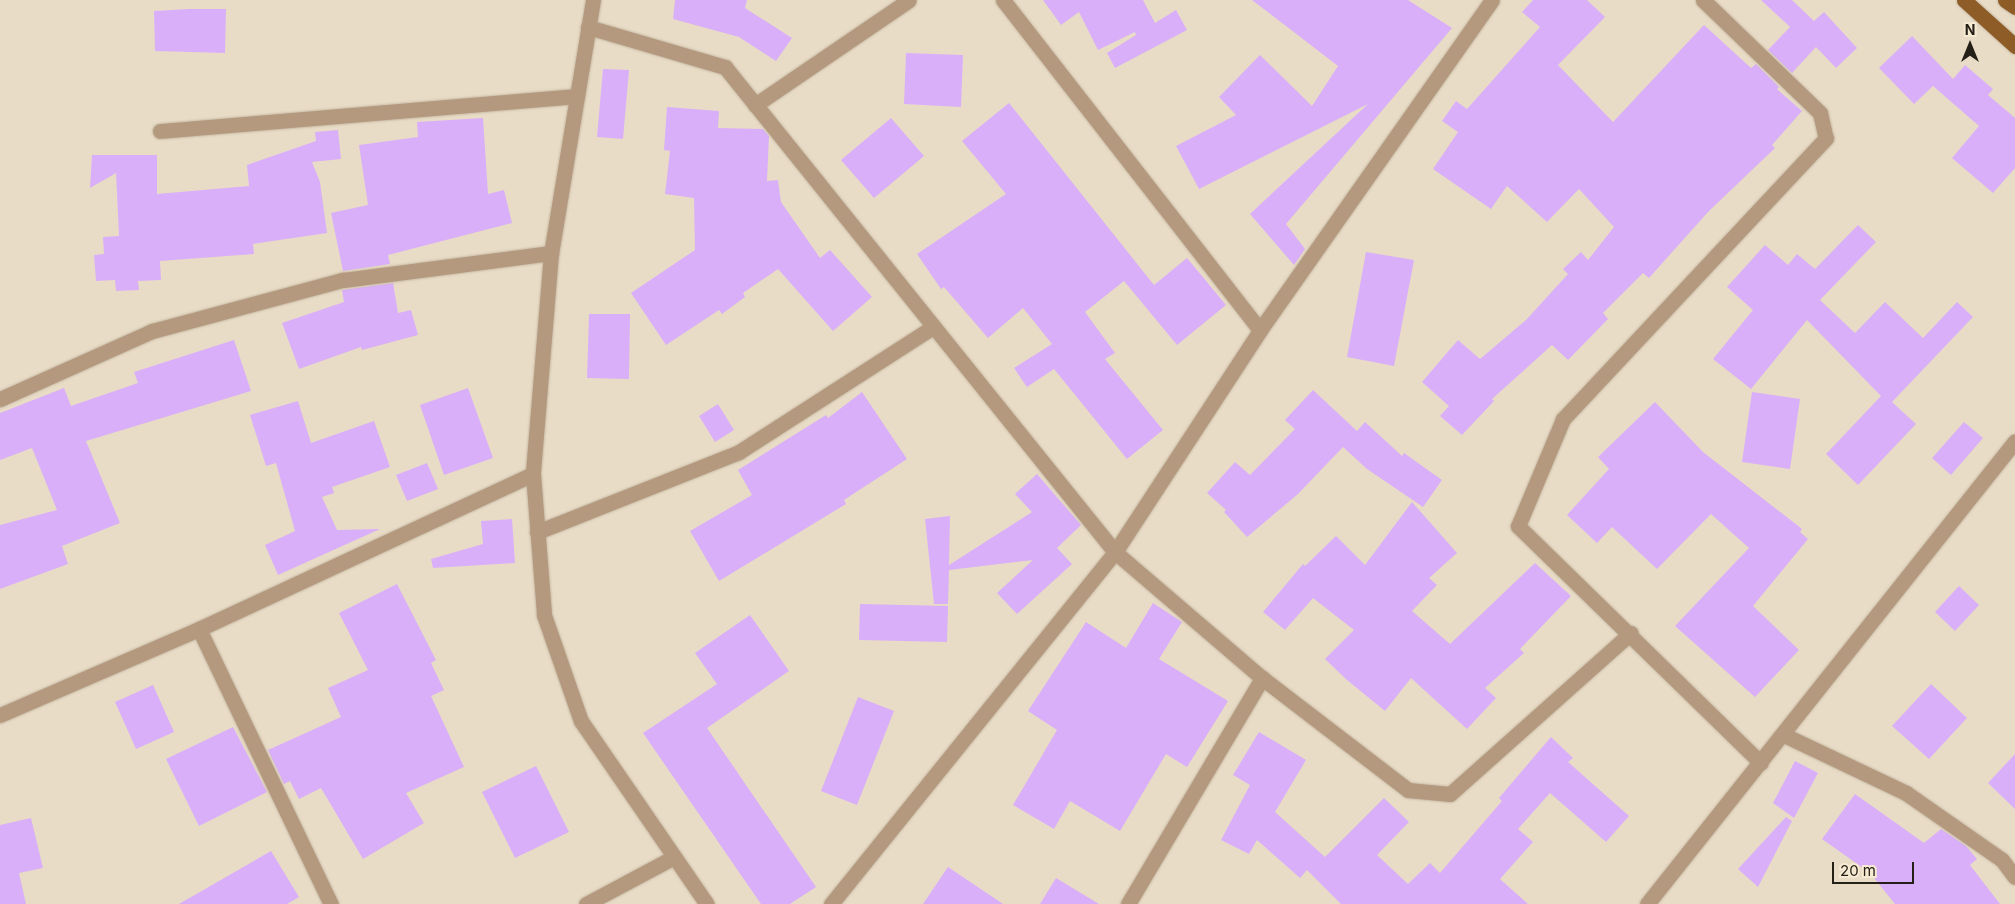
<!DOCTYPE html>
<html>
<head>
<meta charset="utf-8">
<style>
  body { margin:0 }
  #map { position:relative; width:2015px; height:904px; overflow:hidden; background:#e9dcc6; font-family:Inter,sans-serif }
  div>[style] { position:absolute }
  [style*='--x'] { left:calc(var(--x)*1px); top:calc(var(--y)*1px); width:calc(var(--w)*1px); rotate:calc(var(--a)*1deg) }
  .building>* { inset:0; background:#d9aff9 }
  .roads { filter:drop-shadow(0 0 1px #c6baa6) drop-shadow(0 0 1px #c6baa6) }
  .minor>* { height:15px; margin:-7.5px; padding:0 7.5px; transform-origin:7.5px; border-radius:7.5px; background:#b4997e }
  .major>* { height:15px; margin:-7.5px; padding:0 7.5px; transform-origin:7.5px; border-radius:7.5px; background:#8e5d27 }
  span { translate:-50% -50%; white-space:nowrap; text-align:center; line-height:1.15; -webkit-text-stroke:5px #f7ead3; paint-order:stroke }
  .north { position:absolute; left:1945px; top:20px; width:50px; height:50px; -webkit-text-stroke:4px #f7ead3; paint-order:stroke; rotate:0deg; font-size:14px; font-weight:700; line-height:20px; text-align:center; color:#242017 }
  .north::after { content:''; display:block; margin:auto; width:18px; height:22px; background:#242017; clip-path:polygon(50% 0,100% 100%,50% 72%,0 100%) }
  .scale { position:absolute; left:1832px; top:862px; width:82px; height:22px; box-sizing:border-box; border:2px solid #242017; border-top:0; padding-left:6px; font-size:15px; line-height:18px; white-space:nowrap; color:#242017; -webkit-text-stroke:4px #f7ead3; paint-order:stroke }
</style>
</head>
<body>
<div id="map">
  <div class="building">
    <div style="clip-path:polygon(675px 0,747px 0,745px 8px,792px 38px,776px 61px,739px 37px,673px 19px)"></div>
    <div style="clip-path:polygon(1043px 0,1143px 0,1155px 23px,1176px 10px,1187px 30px,1115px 68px,1107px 53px,1136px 35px,1135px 32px,1098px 50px,1079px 12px,1061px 25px)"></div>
    <div style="clip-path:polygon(1252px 0,1408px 0,1452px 28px,1286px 224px,1305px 249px,1294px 265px,1250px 214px,1368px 104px,1199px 189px,1176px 146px,1236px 115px,1219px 97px,1260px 55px,1312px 106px,1338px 66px)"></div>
    <div style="clip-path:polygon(1533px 0,1587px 0,1605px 17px,1558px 65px,1613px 122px,1704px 25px,1751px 68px,1756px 64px,1779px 87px,1777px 89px,1802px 111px,1772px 145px,1775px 148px,1708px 212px,1649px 278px,1643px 273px,1603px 313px,1608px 319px,1568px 360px,1552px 345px,1492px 399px,1494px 401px,1462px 435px,1440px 416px,1449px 406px,1422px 382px,1458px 340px,1480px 359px,1526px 320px,1568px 274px,1563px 269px,1581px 252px,1588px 260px,1614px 227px,1579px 189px,1547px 222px,1507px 186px,1491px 209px,1433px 169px,1458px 132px,1442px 121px,1456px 101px,1467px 109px,1540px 27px,1522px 12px)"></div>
    <div style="clip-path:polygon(1761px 0,1792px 0,1814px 21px,1824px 12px,1857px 48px,1836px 68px,1816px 47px,1792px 73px,1768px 50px,1790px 27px)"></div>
    <div style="clip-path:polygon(189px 9px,226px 9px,225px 53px,155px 51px,154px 11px)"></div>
    <div style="clip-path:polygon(1912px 36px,1953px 79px,1965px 65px,1993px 89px,1988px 95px,2015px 118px,2015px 168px,1993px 193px,1952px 158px,1979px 126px,1933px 86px,1914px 104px,1879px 68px)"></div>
    <div style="clip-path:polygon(906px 53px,963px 55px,961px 107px,904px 104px)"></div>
    <div style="clip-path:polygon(603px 69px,629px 70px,623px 139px,597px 137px)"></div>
    <div style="clip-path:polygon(1009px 103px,1154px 285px,1187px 258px,1226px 305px,1177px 345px,1124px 281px,1085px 312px,1115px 353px,1105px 359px,1163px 430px,1127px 459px,1054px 369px,1027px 387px,1014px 368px,1052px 344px,1023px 308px,988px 338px,944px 287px,941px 289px,917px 254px,1006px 194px,962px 141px)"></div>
    <div style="clip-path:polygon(667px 107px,719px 111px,718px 128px,763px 129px,769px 136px,767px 181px,778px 180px,781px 202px,820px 258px,830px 250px,872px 297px,833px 331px,778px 269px,743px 293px,745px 297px,722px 314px,719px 310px,666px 345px,631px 293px,695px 250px,694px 198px,665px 194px,670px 151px,664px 150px)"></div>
    <div style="clip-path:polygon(483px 118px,488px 194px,504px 190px,512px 223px,388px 255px,390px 264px,343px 271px,331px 213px,368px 205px,359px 145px,418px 137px,417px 122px)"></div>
    <div style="clip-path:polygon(891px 118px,924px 156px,874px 198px,841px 160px)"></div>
    <div style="clip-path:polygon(338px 130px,341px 159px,312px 162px,320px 182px,327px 233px,253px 244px,254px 254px,160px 261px,161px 280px,138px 281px,139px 290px,116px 291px,115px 280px,96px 281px,94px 255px,104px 254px,103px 237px,119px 236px,116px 173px,90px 188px,92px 155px,157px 155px,157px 194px,249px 186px,247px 165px,316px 141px,315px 132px)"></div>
    <div style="clip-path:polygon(1858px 225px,1876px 242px,1820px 300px,1855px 333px,1885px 302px,1923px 338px,1957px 302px,1973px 317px,1892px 402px,1916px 424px,1858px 485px,1826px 454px,1881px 396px,1807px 320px,1751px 389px,1713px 359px,1753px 310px,1727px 287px,1765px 245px,1788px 265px,1797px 254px,1815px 269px)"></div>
    <div style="clip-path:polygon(1366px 252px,1414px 260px,1394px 366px,1347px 357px)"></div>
    <div style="clip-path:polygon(393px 283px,398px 313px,411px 310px,418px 335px,362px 350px,361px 347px,299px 369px,282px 323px,344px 302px,342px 290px)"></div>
    <div style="clip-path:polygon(589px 314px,630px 314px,629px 379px,587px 378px)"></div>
    <div style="clip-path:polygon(234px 340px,251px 391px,86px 441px,120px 523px,62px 546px,68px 564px,0 589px,0 525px,57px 510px,32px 448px,0 460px,0 413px,64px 388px,71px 406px,138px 383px,134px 372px)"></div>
    <div style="clip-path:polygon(468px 388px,493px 458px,444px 475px,420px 405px)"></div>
    <div style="clip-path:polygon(1313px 390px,1357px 431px,1365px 422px,1402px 456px,1404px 453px,1442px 480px,1423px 507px,1367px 469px,1343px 447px,1298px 494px,1247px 537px,1224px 512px,1226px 510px,1207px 493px,1235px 462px,1250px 475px,1295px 429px,1285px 420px)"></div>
    <div style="clip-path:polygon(862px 392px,907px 459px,844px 500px,846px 504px,719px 581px,690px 531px,752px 495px,738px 470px,826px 415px,828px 418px)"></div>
    <div style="clip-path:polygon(1752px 392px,1800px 399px,1790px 469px,1742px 462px)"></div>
    <div style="clip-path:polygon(298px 401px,311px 443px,374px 421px,390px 467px,332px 487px,334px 493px,322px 497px,337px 530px,380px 529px,278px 575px,265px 545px,295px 531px,276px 463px,266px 466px,250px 415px)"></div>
    <div style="clip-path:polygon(1655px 402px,1703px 452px,1802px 529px,1800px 532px,1808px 539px,1753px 606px,1799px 650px,1755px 697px,1675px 626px,1749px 548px,1711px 514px,1657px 569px,1612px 527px,1597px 543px,1567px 515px,1609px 469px,1598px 457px)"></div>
    <div style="clip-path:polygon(718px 404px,734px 430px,715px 442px,699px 416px)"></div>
    <div style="clip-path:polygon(1964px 422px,1983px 438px,1951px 475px,1932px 458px)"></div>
    <div style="clip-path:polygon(427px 463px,438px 489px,407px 501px,396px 475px)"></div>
    <div style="clip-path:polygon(1037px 474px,1081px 525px,1057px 548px,1072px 564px,1017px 614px,997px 593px,1033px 560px,949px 570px,948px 604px,934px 604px,925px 519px,950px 516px,949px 565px,1032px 512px,1015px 494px)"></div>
    <div style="clip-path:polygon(1412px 502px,1457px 553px,1429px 578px,1437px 585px,1412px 611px,1450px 644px,1535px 563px,1571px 596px,1520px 649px,1524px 653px,1485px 688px,1496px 698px,1467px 729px,1411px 678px,1385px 711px,1347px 680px,1325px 659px,1354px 630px,1313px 598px,1285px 630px,1263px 612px,1303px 564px,1305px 566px,1336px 536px,1365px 565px)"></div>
    <div style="clip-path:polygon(512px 519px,515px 563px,433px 568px,431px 559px,483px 544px,481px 521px)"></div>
    <div style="clip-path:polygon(397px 584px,436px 660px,431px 663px,444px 690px,431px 696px,464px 767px,406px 793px,424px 823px,363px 859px,321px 788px,299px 799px,290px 781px,284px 784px,268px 750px,341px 717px,328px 688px,368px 670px,339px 613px)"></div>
    <div style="clip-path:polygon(1959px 586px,1979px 605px,1955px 631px,1935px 612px)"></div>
    <div style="clip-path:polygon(1153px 603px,1182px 622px,1159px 659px,1228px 701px,1187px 767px,1166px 754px,1120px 831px,1070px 801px,1054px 829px,1013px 805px,1057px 730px,1028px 711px,1086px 622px,1126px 648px)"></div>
    <div style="clip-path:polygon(860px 604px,948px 606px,947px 642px,859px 640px)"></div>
    <div style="clip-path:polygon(750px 615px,789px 671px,707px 728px,816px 887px,790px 904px,761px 904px,643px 733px,717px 684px,695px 653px)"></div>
    <div style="clip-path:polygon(1931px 684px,1967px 718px,1929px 759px,1892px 726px)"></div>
    <div style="clip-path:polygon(153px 685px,174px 732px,136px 749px,115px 702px)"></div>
    <div style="clip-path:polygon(858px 697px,894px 711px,857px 805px,821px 791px)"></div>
    <div style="clip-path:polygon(233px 727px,267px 792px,199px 826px,166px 759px)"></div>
    <div style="clip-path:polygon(1259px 732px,1306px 760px,1275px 812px,1325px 857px,1384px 798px,1409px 822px,1377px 855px,1408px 884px,1430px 863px,1440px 873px,1502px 801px,1499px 798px,1551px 737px,1573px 758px,1568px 762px,1629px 816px,1606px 842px,1550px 793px,1518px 829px,1533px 842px,1500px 879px,1528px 904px,1341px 904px,1307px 870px,1300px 878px,1257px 840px,1249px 854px,1221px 840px,1250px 785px,1233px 775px)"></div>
    <div style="clip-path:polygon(2015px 754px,2015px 809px,1988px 783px)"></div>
    <div style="clip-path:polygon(1795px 761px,1818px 773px,1794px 818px,1773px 803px)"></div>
    <div style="clip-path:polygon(536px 766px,569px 832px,515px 858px,482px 792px)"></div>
    <div style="clip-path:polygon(1855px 794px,1924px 843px,1941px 829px,1966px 846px,1977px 859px,1970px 865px,2000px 904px,1895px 904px,1870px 873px,1822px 839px)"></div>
    <div style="clip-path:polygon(1786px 817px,1792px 821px,1758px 887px,1738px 869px)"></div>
    <div style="clip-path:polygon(31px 818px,43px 868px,19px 873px,26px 904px,0 904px,0 825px)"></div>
    <div style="clip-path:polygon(271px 851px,299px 897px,287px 904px,179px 904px)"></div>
    <div style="clip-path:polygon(948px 867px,1003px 904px,923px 904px)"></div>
    <div style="clip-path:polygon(1056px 878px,1099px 904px,1040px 904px)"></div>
  </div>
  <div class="roads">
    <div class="minor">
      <div style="--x:593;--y:0;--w:256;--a:99.4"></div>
      <div style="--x:551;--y:253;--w:222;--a:94.7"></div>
      <div style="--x:533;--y:474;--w:141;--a:85.5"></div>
      <div style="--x:544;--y:615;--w:112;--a:70.8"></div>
      <div style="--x:581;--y:721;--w:222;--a:55.5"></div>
      <div style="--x:1003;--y:0;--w:418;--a:52.1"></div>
      <div style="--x:1703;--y:0;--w:163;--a:44"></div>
      <div style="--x:1820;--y:113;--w:26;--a:77"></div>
      <div style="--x:1826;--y:138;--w:385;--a:133.1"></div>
      <div style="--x:1563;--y:419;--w:116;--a:112.8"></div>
      <div style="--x:1518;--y:526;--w:339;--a:44.3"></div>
      <div style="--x:588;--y:27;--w:143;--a:16.3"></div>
      <div style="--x:725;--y:67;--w:622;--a:51.2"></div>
      <div style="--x:1115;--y:552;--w:194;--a:40.6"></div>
      <div style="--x:1262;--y:678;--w:184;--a:37.5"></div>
      <div style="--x:1408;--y:790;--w:42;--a:5.4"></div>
      <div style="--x:1450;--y:794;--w:242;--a:-41.7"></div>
      <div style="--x:755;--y:105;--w:186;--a:-34.3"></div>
      <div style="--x:160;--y:131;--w:417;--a:-4.8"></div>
      <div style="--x:0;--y:399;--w:167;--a:-24.1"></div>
      <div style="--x:152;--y:331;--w:198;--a:-15"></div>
      <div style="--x:343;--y:280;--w:210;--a:-7.4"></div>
      <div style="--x:537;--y:532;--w:217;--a:-21.6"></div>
      <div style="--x:739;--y:452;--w:231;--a:-32.8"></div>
      <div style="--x:199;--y:629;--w:305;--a:64.4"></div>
      <div style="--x:0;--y:715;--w:217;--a:-23.4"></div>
      <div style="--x:199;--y:629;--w:368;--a:-24.9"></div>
      <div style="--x:1784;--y:735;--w:135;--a:25.4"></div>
      <div style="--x:1906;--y:793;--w:117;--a:34.9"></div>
      <div style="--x:2002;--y:860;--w:21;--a:53"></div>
      <div style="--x:586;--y:904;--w:98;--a:-28.1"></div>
      <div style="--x:831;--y:904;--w:452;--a:-51.1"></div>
      <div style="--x:1115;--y:552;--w:265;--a:-56.8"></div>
      <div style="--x:1260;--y:330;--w:403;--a:-54.9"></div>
      <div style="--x:1128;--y:904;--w:263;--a:-59.3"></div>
      <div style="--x:1647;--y:904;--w:591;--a:-51.52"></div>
    </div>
    <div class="major">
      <div style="--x:1964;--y:0;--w:69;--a:42"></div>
      <div style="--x:2005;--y:0;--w:12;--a:35"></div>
    </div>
  </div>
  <div class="north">N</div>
  <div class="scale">20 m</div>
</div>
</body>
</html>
